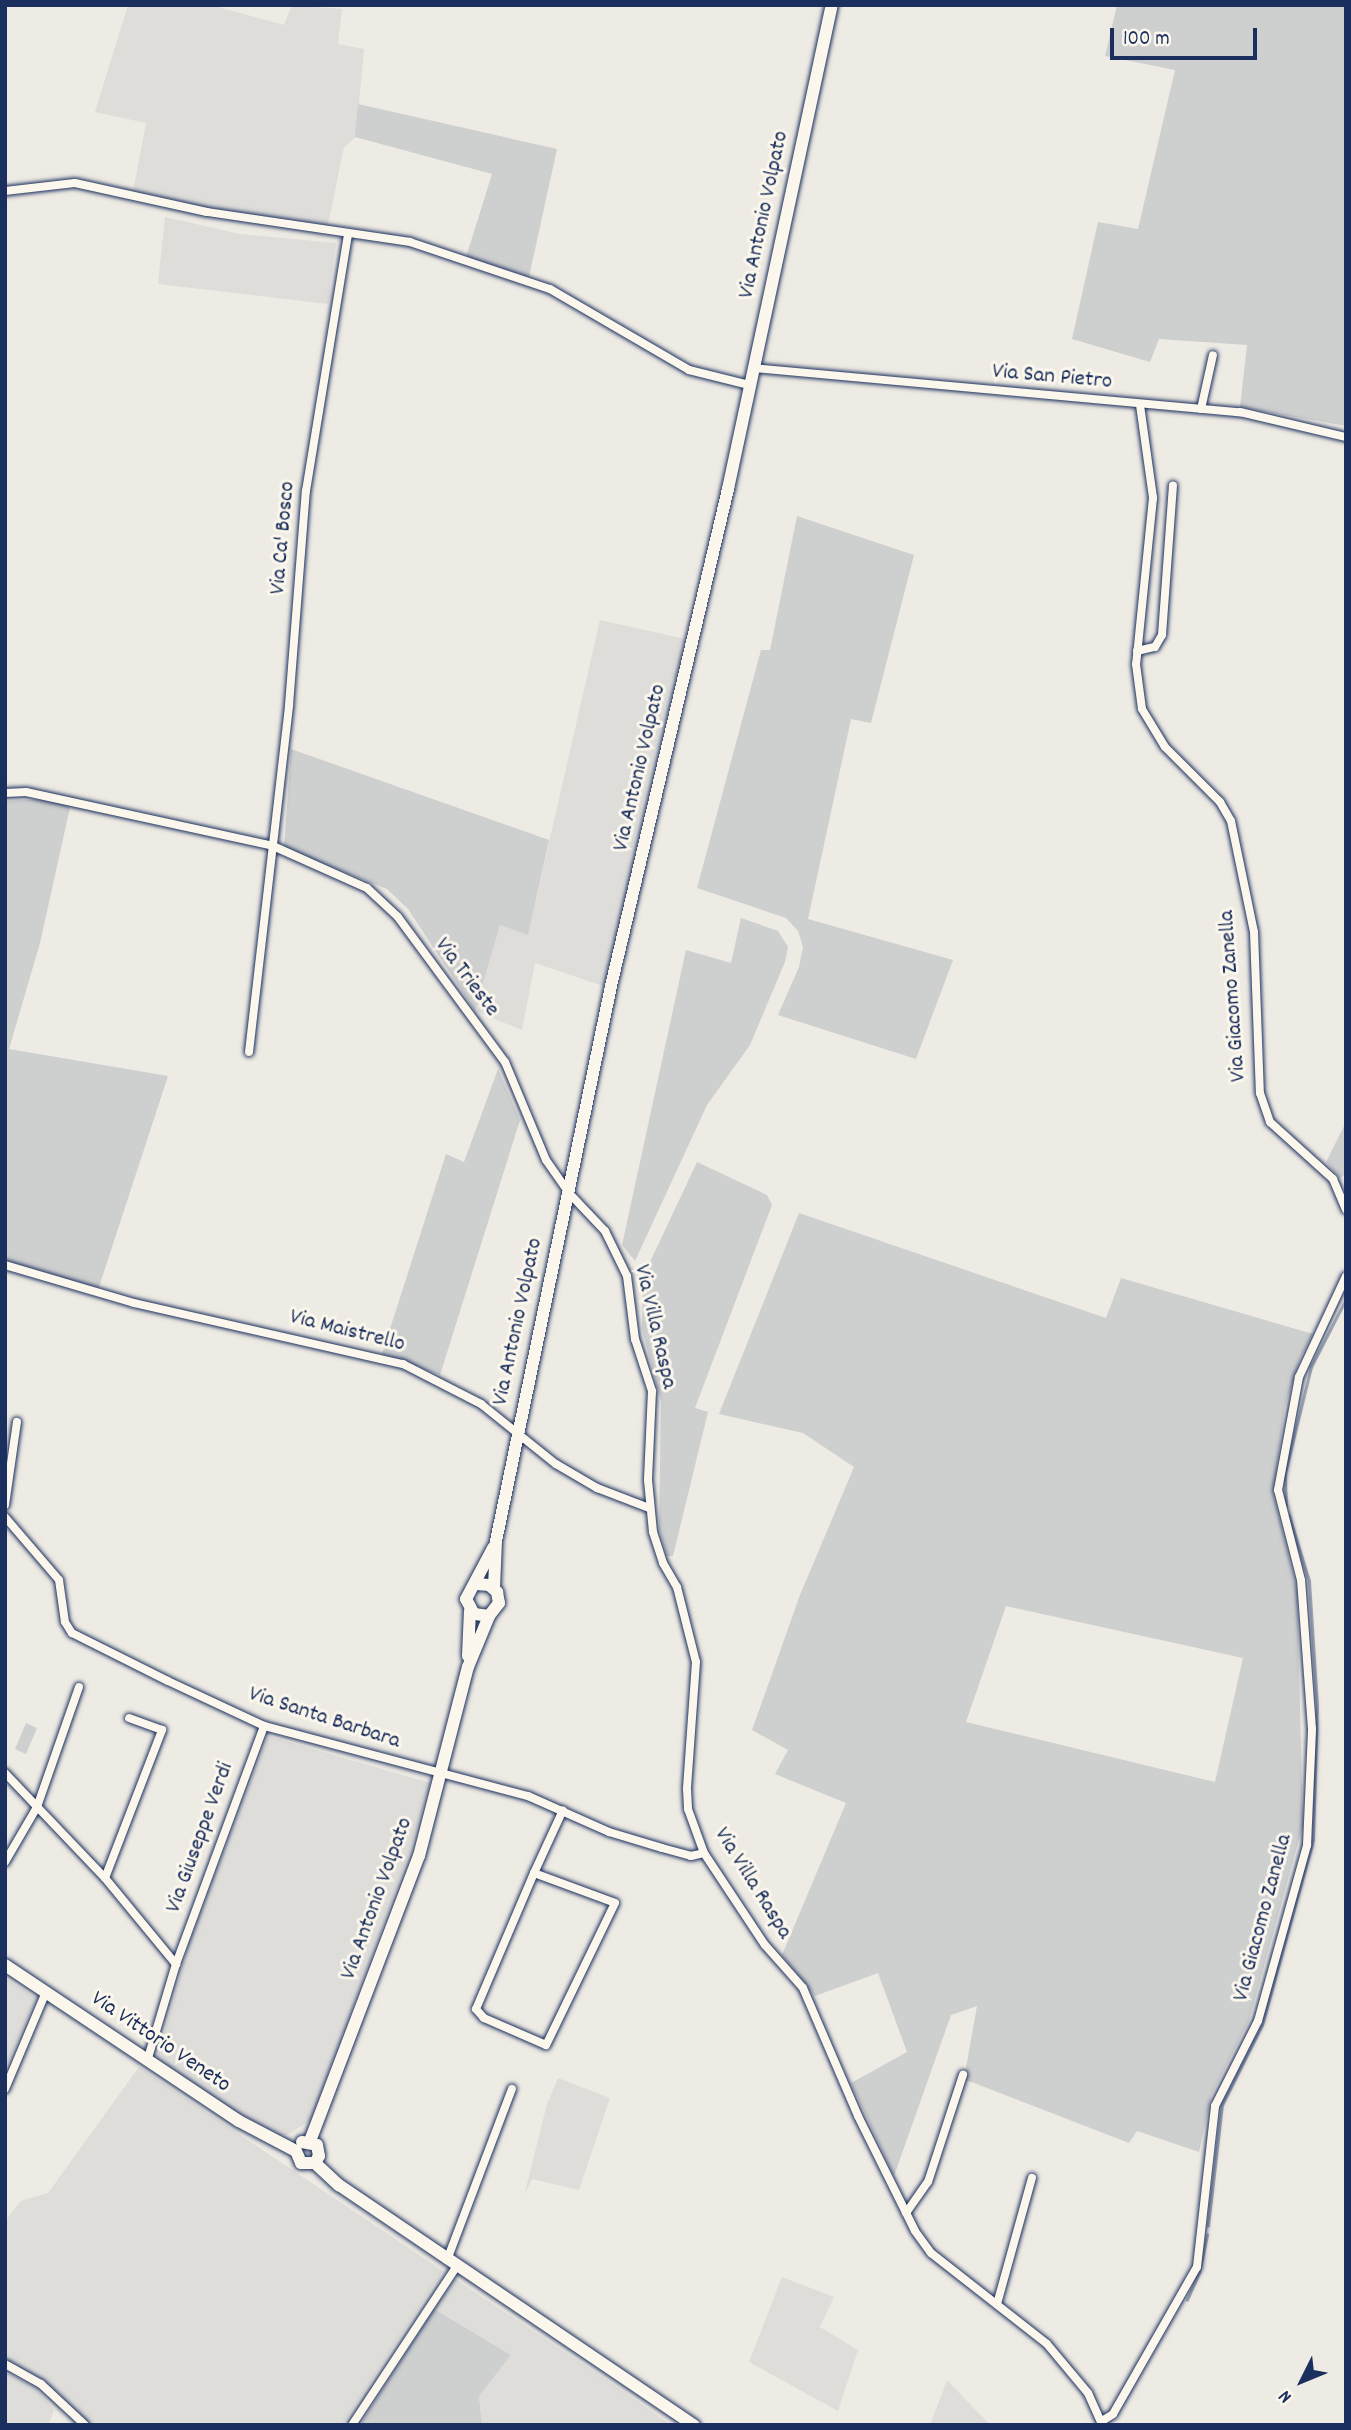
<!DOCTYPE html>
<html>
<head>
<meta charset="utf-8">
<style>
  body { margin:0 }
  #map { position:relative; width:1351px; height:2430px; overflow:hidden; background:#eeebe4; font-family:Dekko,sans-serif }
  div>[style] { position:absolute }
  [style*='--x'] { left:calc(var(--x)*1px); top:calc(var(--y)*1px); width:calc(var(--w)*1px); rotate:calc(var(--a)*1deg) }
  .built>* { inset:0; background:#deddda }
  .green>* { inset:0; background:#cecfcf }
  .stream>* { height:2.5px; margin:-1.25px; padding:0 1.25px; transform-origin:1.25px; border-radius:1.25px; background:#a3a8b4 }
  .roads { filter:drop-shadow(0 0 2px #1b2f5e) drop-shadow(0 0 2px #1b2f5e) }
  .street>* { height:8px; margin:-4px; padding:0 4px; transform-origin:4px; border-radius:4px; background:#fbf7ec }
  .secondary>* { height:12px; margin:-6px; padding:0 6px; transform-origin:6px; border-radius:6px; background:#fbf7ec }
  span { translate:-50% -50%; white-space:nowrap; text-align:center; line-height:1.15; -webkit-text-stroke:6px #fbf7ec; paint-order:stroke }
  .street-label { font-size:23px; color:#1b2f5e }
  .frame { position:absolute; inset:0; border:7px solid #1b2f5e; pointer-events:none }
  .north { position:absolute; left:1267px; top:2346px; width:70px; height:70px; -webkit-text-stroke:5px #fbf7ec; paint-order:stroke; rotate:227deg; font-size:19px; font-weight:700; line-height:28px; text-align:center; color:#1b2f5e }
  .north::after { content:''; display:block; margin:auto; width:24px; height:32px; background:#1b2f5e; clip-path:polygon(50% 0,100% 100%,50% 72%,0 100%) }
  .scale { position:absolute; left:1110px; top:28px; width:147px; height:32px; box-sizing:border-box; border:4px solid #1b2f5e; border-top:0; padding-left:9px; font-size:21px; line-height:24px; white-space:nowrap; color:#1b2f5e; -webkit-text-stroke:5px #fbf7ec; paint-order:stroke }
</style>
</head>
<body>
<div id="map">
  <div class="built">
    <div style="clip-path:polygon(128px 5px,211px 5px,284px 25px,292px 5px,342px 9px,338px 44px,364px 49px,356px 137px,344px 147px,328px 225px,243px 217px,133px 192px,146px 123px,95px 112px)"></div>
    <div style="clip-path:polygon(165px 217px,240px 234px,336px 243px,328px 304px,158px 284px)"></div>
    <div style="clip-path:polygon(600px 620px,685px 639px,606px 987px,535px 963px,522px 1030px,475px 1011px,500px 925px,528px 934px)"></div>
    <div style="clip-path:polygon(268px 1736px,430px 1783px,410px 1851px,311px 2120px,287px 2135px,270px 2135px,157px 2058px,189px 1945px)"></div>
    <div style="clip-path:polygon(5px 1978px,36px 1998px,5px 2069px)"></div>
    <div style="clip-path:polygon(139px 2067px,443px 2271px,342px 2425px,88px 2425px,5px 2360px,5px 2221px,21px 2201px,48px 2193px)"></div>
    <div style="clip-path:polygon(558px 2078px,610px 2098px,579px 2190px,532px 2179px,524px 2196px,547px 2104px)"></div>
    <div style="clip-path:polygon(782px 2277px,834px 2297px,820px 2327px,858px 2350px,838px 2411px,749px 2362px)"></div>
    <div style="clip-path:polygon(455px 2279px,611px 2383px,671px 2425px,482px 2425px,479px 2396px,511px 2355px,434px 2309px)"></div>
    <div style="clip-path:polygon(5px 2372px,35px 2387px,54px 2410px,48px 2425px,5px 2425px)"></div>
    <div style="clip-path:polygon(947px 2380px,990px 2425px,930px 2425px)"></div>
  </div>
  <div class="green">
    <div style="clip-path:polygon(1117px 5px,1346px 5px,1346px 426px,1240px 407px,1247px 345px,1159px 339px,1150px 362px,1072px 339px,1098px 222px,1138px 229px,1175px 70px,1105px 56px)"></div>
    <div style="clip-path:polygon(358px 104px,557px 149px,529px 277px,466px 257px,492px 174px,355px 137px)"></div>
    <div style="clip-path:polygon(797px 516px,914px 555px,871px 723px,851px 719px,808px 919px,953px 960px,916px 1059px,778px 1015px,799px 967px,803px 947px,798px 931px,786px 918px,697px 888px,761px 650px,770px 650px)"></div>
    <div style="clip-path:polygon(291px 749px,549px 840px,528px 935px,500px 925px,475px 1011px,408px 909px,387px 889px,284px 848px)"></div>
    <div style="clip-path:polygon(50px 799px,71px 803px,40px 943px,9px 1049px,168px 1076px,98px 1290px,5px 1262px,5px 801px)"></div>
    <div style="clip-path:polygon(741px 918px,778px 931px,788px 947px,785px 962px,750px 1045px,707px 1105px,635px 1261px,622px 1245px,686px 950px,731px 963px)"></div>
    <div style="clip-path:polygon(498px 1069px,520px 1120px,440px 1375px,382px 1354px,446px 1154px,464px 1162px)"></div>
    <div style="clip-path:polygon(1346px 1122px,1346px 1174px,1340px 1178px,1326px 1162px)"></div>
    <div style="clip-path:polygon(697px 1162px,767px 1195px,772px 1205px,695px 1408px,708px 1412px,673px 1556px,667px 1556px,659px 1528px,661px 1402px,642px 1329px,643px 1277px)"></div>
    <div style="clip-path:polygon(evenodd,799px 1213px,1106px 1318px,1121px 1278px,1313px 1334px,1300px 1358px,1285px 1407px,1273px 1493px,1297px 1591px,1303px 1825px,1249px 2021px,1211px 2096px,1199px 2152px,1137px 2131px,1129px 2143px,964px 2079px,977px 2006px,951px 2015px,894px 2176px,851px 2083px,907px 2052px,878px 1973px,815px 1996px,782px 1955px,846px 1803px,775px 1774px,788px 1750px,752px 1730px,800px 1595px,854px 1467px,803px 1433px,719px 1414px,799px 1213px,1006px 1606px,1243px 1658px,1215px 1782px,966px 1722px,1006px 1606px)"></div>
    <div style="clip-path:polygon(26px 1723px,37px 1728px,26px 1754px,15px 1749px)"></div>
    <div style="clip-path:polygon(434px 2309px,511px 2355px,479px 2396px,482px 2425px,360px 2425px)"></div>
  </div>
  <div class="stream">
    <div style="--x:1346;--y:1157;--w:11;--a:90"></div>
    <div style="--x:1286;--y:1506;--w:33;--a:-92"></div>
    <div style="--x:1285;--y:1473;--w:109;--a:-76.2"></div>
    <div style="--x:1311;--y:1367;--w:76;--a:-62.8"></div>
    <div style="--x:1208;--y:2226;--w:122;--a:-83.4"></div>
    <div style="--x:1222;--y:2105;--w:89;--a:-63.4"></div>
    <div style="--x:1262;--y:2025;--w:192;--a:-74.6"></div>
    <div style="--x:1313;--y:1840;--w:135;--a:-88.3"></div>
    <div style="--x:1317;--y:1705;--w:124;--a:-93.7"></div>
    <div style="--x:1309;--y:1581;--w:68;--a:-107.1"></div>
    <div style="--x:1187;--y:2300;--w:30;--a:-66"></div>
    <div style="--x:1199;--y:2273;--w:39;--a:-78"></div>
  </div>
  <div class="roads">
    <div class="street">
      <div style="--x:5;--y:191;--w:70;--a:-6.5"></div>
      <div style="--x:75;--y:183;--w:135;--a:12.4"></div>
      <div style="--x:207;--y:212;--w:205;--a:8.4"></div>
      <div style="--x:410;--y:242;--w:148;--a:18.6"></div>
      <div style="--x:550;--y:289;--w:161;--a:30.2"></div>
      <div style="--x:689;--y:370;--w:62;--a:14"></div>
      <div style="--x:753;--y:368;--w:489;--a:5.2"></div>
      <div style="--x:1240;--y:412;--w:109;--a:13.3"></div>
      <div style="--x:1140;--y:405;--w:94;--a:82"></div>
      <div style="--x:1153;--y:498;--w:167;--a:95.8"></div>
      <div style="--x:1136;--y:664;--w:45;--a:82.4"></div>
      <div style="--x:1142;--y:709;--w:44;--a:58.8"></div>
      <div style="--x:1165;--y:747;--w:78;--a:45"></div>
      <div style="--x:1220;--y:802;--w:22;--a:60"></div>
      <div style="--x:1231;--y:821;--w:113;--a:78.3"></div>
      <div style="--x:1254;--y:932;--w:161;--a:87.9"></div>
      <div style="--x:1260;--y:1093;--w:31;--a:71"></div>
      <div style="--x:1270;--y:1122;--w:85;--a:42.1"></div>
      <div style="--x:1333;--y:1179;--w:33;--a:67"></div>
      <div style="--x:1201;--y:409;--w:55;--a:-77.5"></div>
      <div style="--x:1137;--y:651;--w:18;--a:-13"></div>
      <div style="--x:1155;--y:647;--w:14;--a:-60"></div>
      <div style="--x:1162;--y:635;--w:150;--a:-85.8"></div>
      <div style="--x:5;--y:793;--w:21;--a:-3"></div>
      <div style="--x:26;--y:792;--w:253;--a:12.3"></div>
      <div style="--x:273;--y:846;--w:103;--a:24.1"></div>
      <div style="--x:367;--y:888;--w:42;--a:43.1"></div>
      <div style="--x:398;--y:917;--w:180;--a:53.6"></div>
      <div style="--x:505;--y:1062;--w:106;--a:67.3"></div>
      <div style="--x:546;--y:1160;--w:39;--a:55"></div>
      <div style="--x:568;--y:1192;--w:54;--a:46.5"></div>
      <div style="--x:605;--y:1231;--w:50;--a:63.9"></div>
      <div style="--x:627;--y:1276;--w:64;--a:82.8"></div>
      <div style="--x:635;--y:1339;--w:55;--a:71.9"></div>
      <div style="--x:652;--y:1391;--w:89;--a:92.6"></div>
      <div style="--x:648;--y:1480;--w:52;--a:84.5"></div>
      <div style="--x:653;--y:1532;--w:33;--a:72"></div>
      <div style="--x:663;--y:1563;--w:28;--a:60"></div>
      <div style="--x:677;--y:1587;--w:77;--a:75.8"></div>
      <div style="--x:696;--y:1662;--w:127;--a:94.1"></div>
      <div style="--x:687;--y:1789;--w:20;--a:87"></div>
      <div style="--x:688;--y:1809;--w:47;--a:70"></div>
      <div style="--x:704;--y:1853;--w:110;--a:56.5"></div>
      <div style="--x:765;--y:1945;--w:57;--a:48.5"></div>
      <div style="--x:803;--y:1988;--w:139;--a:66.7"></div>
      <div style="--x:858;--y:2116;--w:128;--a:63.6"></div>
      <div style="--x:915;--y:2231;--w:27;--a:54"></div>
      <div style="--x:931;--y:2253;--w:147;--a:38.1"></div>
      <div style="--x:1047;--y:2344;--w:64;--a:50.1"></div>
      <div style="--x:1088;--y:2393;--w:35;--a:66"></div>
      <div style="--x:249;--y:1052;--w:349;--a:-83.4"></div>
      <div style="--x:289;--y:705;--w:215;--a:-85.5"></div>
      <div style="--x:306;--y:491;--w:260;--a:-80.7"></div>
      <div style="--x:5;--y:1265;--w:134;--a:16.4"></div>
      <div style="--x:134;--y:1303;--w:276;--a:12.8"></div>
      <div style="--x:403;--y:1364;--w:88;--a:27.1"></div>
      <div style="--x:481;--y:1404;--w:96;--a:38.7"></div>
      <div style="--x:556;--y:1464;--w:48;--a:30.3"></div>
      <div style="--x:597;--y:1488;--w:56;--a:21"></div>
      <div style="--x:5;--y:1505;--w:84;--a:-81.8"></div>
      <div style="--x:5;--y:1517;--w:83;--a:49.4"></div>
      <div style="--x:59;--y:1580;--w:42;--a:81.9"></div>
      <div style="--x:65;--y:1622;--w:13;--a:58"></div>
      <div style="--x:72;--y:1633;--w:107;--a:26.6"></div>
      <div style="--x:168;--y:1681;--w:106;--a:25.1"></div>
      <div style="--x:264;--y:1726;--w:273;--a:14.9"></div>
      <div style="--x:528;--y:1796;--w:89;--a:24"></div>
      <div style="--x:609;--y:1832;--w:55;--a:16.8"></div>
      <div style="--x:662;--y:1848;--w:30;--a:15"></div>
      <div style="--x:691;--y:1856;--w:13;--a:-13"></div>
      <div style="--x:5;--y:1773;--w:145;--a:46.4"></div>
      <div style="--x:105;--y:1878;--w:112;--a:50.5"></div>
      <div style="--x:176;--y:1964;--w:101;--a:106.6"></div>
      <div style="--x:5;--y:1862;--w:64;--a:-59.8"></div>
      <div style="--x:37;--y:1807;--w:127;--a:-70.7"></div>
      <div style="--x:534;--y:1873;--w:86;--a:20.3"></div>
      <div style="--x:615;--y:1903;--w:158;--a:115.9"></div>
      <div style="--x:546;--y:2045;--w:68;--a:-156.5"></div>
      <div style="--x:484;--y:2018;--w:12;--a:-132"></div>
      <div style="--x:476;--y:2009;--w:148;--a:-66.9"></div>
      <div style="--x:534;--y:1873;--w:69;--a:-65.3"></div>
      <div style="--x:105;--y:1878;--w:159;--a:-68.9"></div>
      <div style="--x:162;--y:1730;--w:35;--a:-160"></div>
      <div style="--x:176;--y:1964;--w:254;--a:-69.7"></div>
      <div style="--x:5;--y:2089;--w:105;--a:-67.1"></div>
      <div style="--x:906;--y:2213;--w:38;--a:-55"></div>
      <div style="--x:928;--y:2182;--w:113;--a:-71.9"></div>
      <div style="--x:447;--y:2260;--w:183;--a:-69.2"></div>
      <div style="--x:997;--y:2304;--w:131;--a:-74.5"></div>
      <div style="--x:5;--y:2364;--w:41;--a:29.1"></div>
      <div style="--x:41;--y:2384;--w:60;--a:43"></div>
      <div style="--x:1102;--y:2421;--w:13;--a:-32"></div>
      <div style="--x:1113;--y:2414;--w:169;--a:-60.3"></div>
      <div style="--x:1197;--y:2267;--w:162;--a:-83.6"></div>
      <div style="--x:1215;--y:2106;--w:95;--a:-63.2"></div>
      <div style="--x:1258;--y:2021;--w:183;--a:-74.4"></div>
      <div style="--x:1307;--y:1845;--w:116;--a:-87.5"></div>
      <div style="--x:1312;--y:1729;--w:149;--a:-94.2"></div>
      <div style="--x:1301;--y:1580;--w:93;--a:-104.3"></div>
      <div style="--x:1278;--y:1490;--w:115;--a:-79.5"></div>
      <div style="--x:1299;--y:1377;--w:111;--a:-65"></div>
      <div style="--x:352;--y:2425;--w:191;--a:-56.6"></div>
    </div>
    <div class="secondary">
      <div style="--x:477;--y:1584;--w:12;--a:5"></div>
      <div style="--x:489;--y:1585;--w:11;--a:41"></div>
      <div style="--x:497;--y:1592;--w:11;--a:80"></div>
      <div style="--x:499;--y:1603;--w:16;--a:128"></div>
      <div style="--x:489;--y:1616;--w:15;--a:-172"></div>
      <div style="--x:474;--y:1614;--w:17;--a:-118"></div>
      <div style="--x:466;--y:1599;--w:58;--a:-62.1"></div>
      <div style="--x:494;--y:1588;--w:47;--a:-87.6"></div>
      <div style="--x:496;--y:1541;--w:567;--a:-78.29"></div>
      <div style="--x:611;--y:986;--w:511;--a:-76.75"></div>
      <div style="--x:728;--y:489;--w:495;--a:-77.9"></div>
      <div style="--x:468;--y:1656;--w:45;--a:-87.5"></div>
      <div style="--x:5;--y:1965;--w:281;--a:33.7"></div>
      <div style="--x:239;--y:2121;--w:64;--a:27.8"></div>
      <div style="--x:310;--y:2141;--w:305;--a:-69.1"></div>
      <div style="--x:419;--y:1856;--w:195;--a:-75.5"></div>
      <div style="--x:468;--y:1667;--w:55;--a:-67.6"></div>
      <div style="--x:302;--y:2142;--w:15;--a:11"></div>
      <div style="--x:317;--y:2145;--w:11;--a:80"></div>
      <div style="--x:319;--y:2156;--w:8;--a:120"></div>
      <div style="--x:296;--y:2151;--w:13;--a:67"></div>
      <div style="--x:301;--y:2163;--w:14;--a:0"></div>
      <div style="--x:315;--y:2163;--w:33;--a:43"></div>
      <div style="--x:339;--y:2185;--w:429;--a:34.1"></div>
    </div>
  </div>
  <div class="street-label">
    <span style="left:765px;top:215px;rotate:-78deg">Via Antonio Volpato</span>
    <span style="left:1052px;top:378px;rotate:5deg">Via San Pietro</span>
    <span style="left:284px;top:538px;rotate:-85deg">Via Ca' Bosco</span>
    <span style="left:641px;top:768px;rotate:-77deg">Via Antonio Volpato</span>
    <span style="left:466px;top:978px;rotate:53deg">Via Trieste</span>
    <span style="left:1234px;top:996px;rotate:-94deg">Via Giacomo Zanella</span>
    <span style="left:519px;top:1322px;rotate:-78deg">Via Antonio Volpato</span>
    <span style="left:654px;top:1327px;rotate:77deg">Via Villa Raspa</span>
    <span style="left:347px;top:1332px;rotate:14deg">Via Maistrello</span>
    <span style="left:324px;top:1719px;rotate:18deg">Via Santa Barbara</span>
    <span style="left:201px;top:1838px;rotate:-70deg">Via Giuseppe Verdi</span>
    <span style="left:752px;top:1884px;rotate:58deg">Via Villa Raspa</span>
    <span style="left:378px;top:1899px;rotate:-70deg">Via Antonio Volpato</span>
    <span style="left:1264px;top:1918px;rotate:-75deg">Via Giacomo Zanella</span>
    <span style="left:160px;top:2043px;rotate:34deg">Via Vittorio Veneto</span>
  </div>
  <div class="frame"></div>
  <div class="north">N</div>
  <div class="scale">100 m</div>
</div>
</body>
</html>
